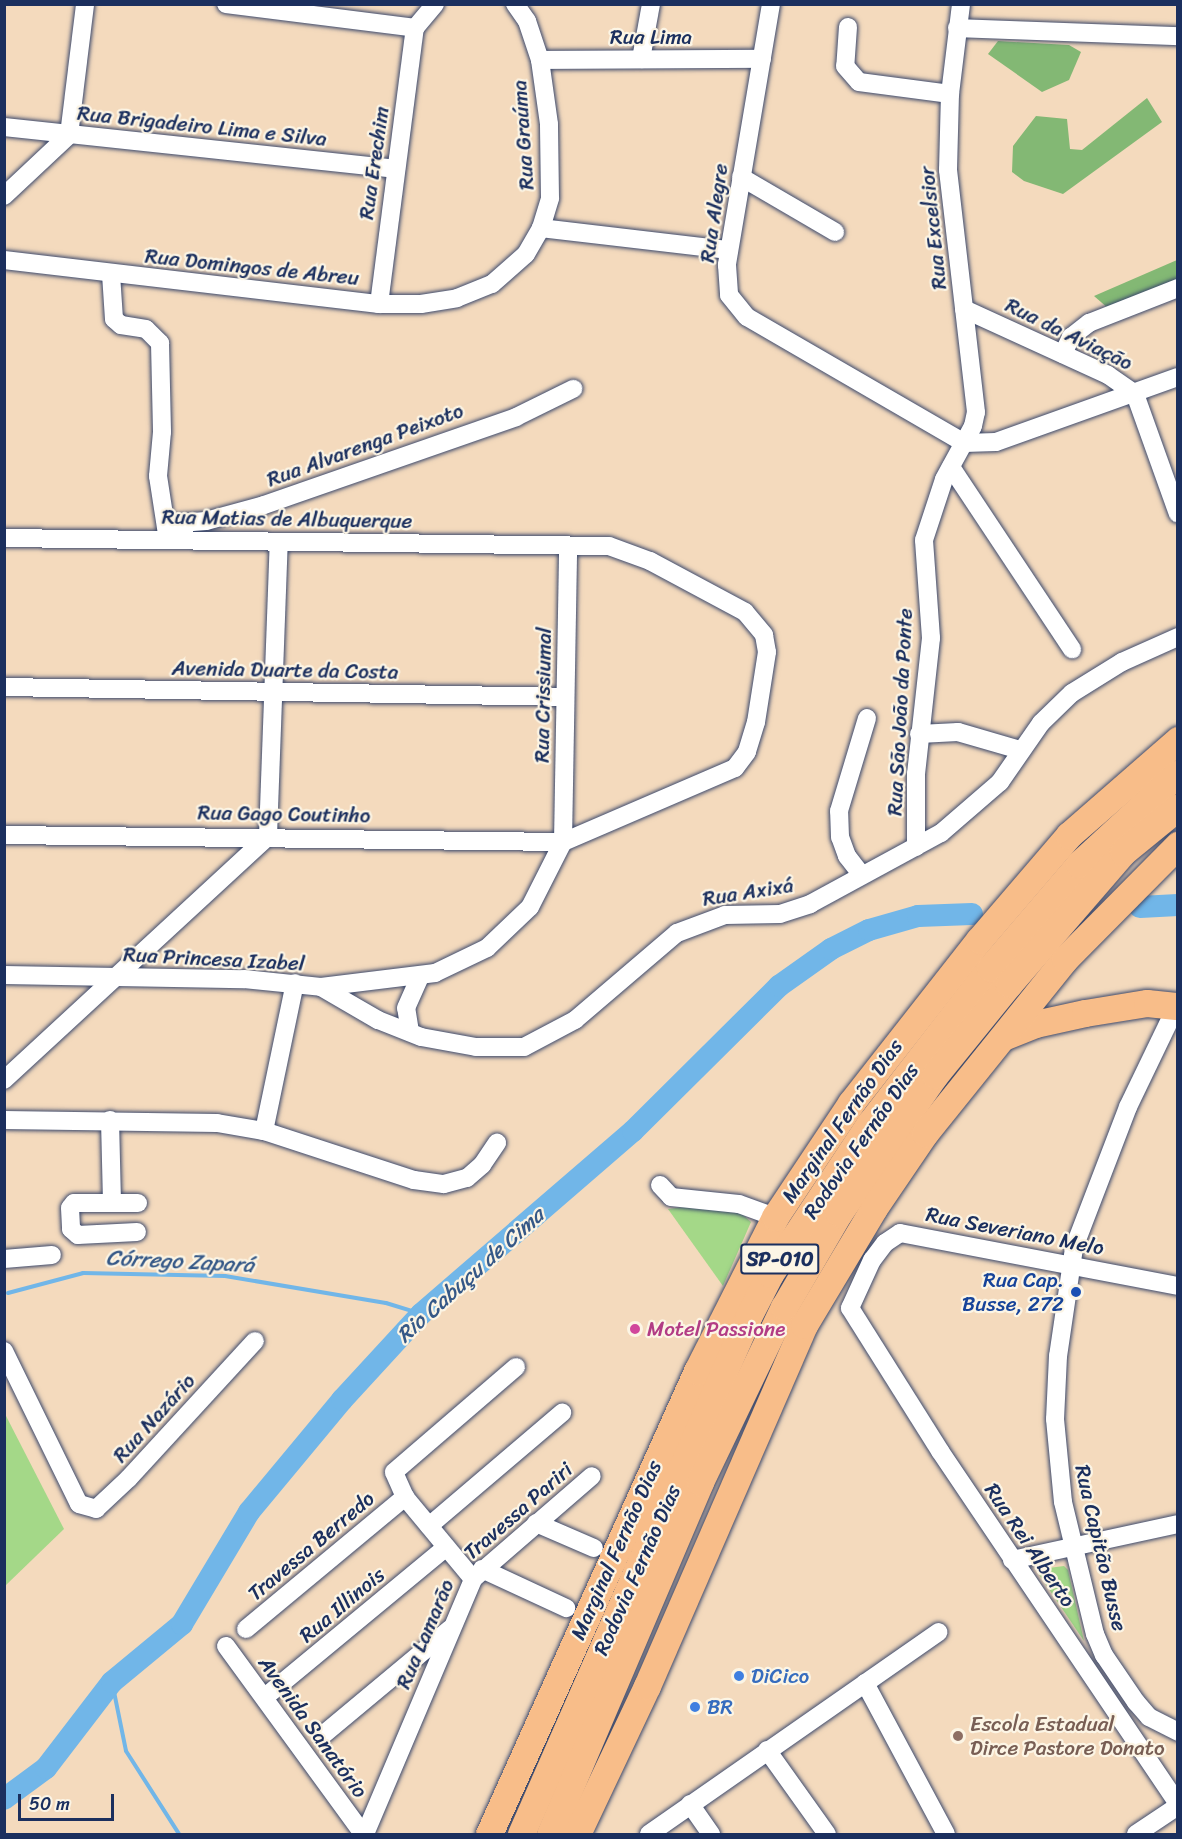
<!DOCTYPE html>
<html>
<head>
<meta charset="utf-8">
<style>
  body { margin:0 }
  #map { position:relative; width:1182px; height:1839px; overflow:hidden; background:#f4dabd; font-family:Sriracha,sans-serif }
  div>[style] { position:absolute }
  [style*='--x'] { left:calc(var(--x)*1px); top:calc(var(--y)*1px); width:calc(var(--w)*1px); rotate:calc(var(--a)*1deg) }
  .green>* { inset:0; background:#a4d888 }
  .forest>* { inset:0; background:#83b874 }
  .stream>* { height:4px; margin:-2px; padding:0 2px; transform-origin:2px; border-radius:2px; background:#71b6e8 }
  .river>* { height:22px; margin:-11px; padding:0 11px; transform-origin:11px; border-radius:11px; background:#71b6e8 }
  .roads { filter:drop-shadow(0 0 2px #3c496c) drop-shadow(0 0 2px #3c496c) }
  .minor>* { height:18px; margin:-9px; padding:0 9px; transform-origin:9px; border-radius:9px; background:#fff }
  .highway>* { height:27px; margin:-13.5px; padding:0 13.5px; transform-origin:13.5px; border-radius:13.5px; background:#f8bd89 }
  .dots>* { width:16px; height:16px; translate:-50% -50%; box-sizing:border-box; border:3px solid #fcf5e5; border-radius:50% }
  span { translate:-50% -50%; white-space:nowrap; text-align:center; line-height:1.15; -webkit-text-stroke:4.5px #fcf5e5; paint-order:stroke }
  .shield-label span { padding:2px 4px; background:#fcf5e5; border:2px solid; border-radius:4px; -webkit-text-stroke-width:0 }
  .shield-label { font-size:20px; color:#1b2f5e; font-weight:700 }
  .street-label { font-size:21px; color:#1b2f5e }
  .transit-label { font-size:21px; color:#164399 }
  .right { translate:-100% -50%; text-align:right }
  .hotel-label { font-size:21px; color:#b23c85 }
  .left { translate:0 -50%; text-align:left }
  .shop-label { font-size:21px; color:#366cbe }
  .education-label { font-size:21px; color:#785e54 }
  .water-label { font-size:22px; color:#355887; font-style:italic }
  .frame { position:absolute; inset:0; border:6px solid #1b2f5e; pointer-events:none }
  .scale { position:absolute; left:18px; top:1794px; width:96px; height:27px; box-sizing:border-box; border:3px solid #1b2f5e; border-top:0; padding-left:8px; font-size:18px; line-height:21px; white-space:nowrap; color:#1b2f5e; -webkit-text-stroke:4px #fcf5e5; paint-order:stroke }
</style>
</head>
<body>
<div id="map">
  <div class="green">
    <div style="clip-path:polygon(684px 1207px,741px 1213px,751px 1222px,723px 1286px,668px 1209px)"></div>
    <div style="clip-path:polygon(4px 1412px,64px 1529px,5px 1586px,4px 1586px)"></div>
    <div style="clip-path:polygon(1064px 1566px,1068px 1570px,1084px 1641px,1038px 1573px,1041px 1569px)"></div>
  </div>
  <div class="forest">
    <div style="clip-path:polygon(998px 41px,1069px 45px,1081px 52px,1069px 80px,1042px 92px,988px 54px)"></div>
    <div style="clip-path:polygon(1147px 98px,1162px 122px,1063px 194px,1024px 181px,1012px 172px,1013px 146px,1036px 116px,1067px 119px,1070px 149px,1082px 150px)"></div>
    <div style="clip-path:polygon(1177px 260px,1177px 284px,1109px 309px,1094px 296px)"></div>
  </div>
  <div class="stream">
    <div style="--x:8;--y:1293;--w:78;--a:-14.9"></div>
    <div style="--x:83;--y:1273;--w:142;--a:1.2"></div>
    <div style="--x:225;--y:1276;--w:163;--a:9.5"></div>
    <div style="--x:386;--y:1303;--w:37;--a:17"></div>
    <div style="--x:112;--y:1682;--w:70;--a:78.5"></div>
    <div style="--x:126;--y:1751;--w:98;--a:57.4"></div>
  </div>
  <div class="river">
    <div style="--x:1140;--y:907;--w:38;--a:-3"></div>
    <div style="--x:4;--y:1799;--w:52;--a:-36.4"></div>
    <div style="--x:46;--y:1768;--w:108;--a:-52.5"></div>
    <div style="--x:112;--y:1682;--w:91;--a:-39.6"></div>
    <div style="--x:182;--y:1624;--w:131;--a:-59.1"></div>
    <div style="--x:249;--y:1512;--w:146;--a:-50.3"></div>
    <div style="--x:342;--y:1400;--w:117;--a:-47.4"></div>
    <div style="--x:421;--y:1314;--w:280;--a:-40.8"></div>
    <div style="--x:633;--y:1131;--w:206;--a:-44.8"></div>
    <div style="--x:779;--y:986;--w:64;--a:-35.4"></div>
    <div style="--x:831;--y:949;--w:42;--a:-26.6"></div>
    <div style="--x:869;--y:930;--w:51;--a:-15.9"></div>
    <div style="--x:918;--y:916;--w:54;--a:-2.1"></div>
  </div>
  <div class="roads">
    <div class="minor">
      <div style="--x:226;--y:4;--w:191;--a:7.2"></div>
      <div style="--x:771;--y:4;--w:265;--a:99.6"></div>
      <div style="--x:727;--y:265;--w:30;--a:86"></div>
      <div style="--x:729;--y:295;--w:28;--a:51"></div>
      <div style="--x:747;--y:317;--w:251;--a:30.1"></div>
      <div style="--x:964;--y:443;--w:32;--a:-2"></div>
      <div style="--x:996;--y:442;--w:193;--a:-19.7"></div>
      <div style="--x:848;--y:27;--w:39;--a:94"></div>
      <div style="--x:845;--y:66;--w:21;--a:49"></div>
      <div style="--x:859;--y:82;--w:92;--a:7.5"></div>
      <div style="--x:415;--y:28;--w:31;--a:-50"></div>
      <div style="--x:957;--y:28;--w:221;--a:2.1"></div>
      <div style="--x:641;--y:59;--w:56;--a:-79.7"></div>
      <div style="--x:540;--y:60;--w:222;--a:-0.3"></div>
      <div style="--x:4;--y:127;--w:393;--a:6.1"></div>
      <div style="--x:741;--y:177;--w:109;--a:30.3"></div>
      <div style="--x:4;--y:196;--w:89;--a:-43.2"></div>
      <div style="--x:69;--y:135;--w:132;--a:-83"></div>
      <div style="--x:541;--y:228;--w:189;--a:6.7"></div>
      <div style="--x:4;--y:260;--w:378;--a:6.7"></div>
      <div style="--x:379;--y:304;--w:42;--a:0"></div>
      <div style="--x:421;--y:304;--w:36;--a:-9"></div>
      <div style="--x:457;--y:298;--w:38;--a:-22"></div>
      <div style="--x:492;--y:284;--w:45;--a:-41.4"></div>
      <div style="--x:526;--y:254;--w:30;--a:-60"></div>
      <div style="--x:541;--y:228;--w:31;--a:-73"></div>
      <div style="--x:550;--y:198;--w:74;--a:-90.8"></div>
      <div style="--x:549;--y:124;--w:65;--a:-98"></div>
      <div style="--x:540;--y:60;--w:41;--a:-108.4"></div>
      <div style="--x:527;--y:21;--w:21;--a:-125"></div>
      <div style="--x:111;--y:274;--w:45;--a:86.2"></div>
      <div style="--x:114;--y:319;--w:9;--a:41"></div>
      <div style="--x:121;--y:325;--w:25;--a:9"></div>
      <div style="--x:146;--y:329;--w:20;--a:45"></div>
      <div style="--x:160;--y:343;--w:89;--a:88.7"></div>
      <div style="--x:162;--y:432;--w:44;--a:95.2"></div>
      <div style="--x:158;--y:476;--w:59;--a:81.2"></div>
      <div style="--x:379;--y:304;--w:278;--a:-82.6"></div>
      <div style="--x:964;--y:309;--w:158;--a:24.6"></div>
      <div style="--x:1108;--y:375;--w:33;--a:35"></div>
      <div style="--x:1135;--y:394;--w:127;--a:70.3"></div>
      <div style="--x:1063;--y:354;--w:19;--a:-65"></div>
      <div style="--x:1071;--y:337;--w:23;--a:-38"></div>
      <div style="--x:1089;--y:323;--w:96;--a:-21.5"></div>
      <div style="--x:951;--y:467;--w:219;--a:56.4"></div>
      <div style="--x:166;--y:524;--w:40;--a:-4.3"></div>
      <div style="--x:206;--y:521;--w:60;--a:-15.4"></div>
      <div style="--x:264;--y:505;--w:267;--a:-19.2"></div>
      <div style="--x:516;--y:417;--w:64;--a:-26.2"></div>
      <div style="--x:4;--y:538;--w:605;--a:0.76"></div>
      <div style="--x:609;--y:546;--w:44;--a:20.1"></div>
      <div style="--x:650;--y:561;--w:108;--a:28.2"></div>
      <div style="--x:745;--y:612;--w:30;--a:50"></div>
      <div style="--x:764;--y:635;--w:17;--a:80"></div>
      <div style="--x:767;--y:652;--w:71;--a:98.9"></div>
      <div style="--x:756;--y:722;--w:31;--a:107"></div>
      <div style="--x:747;--y:752;--w:20;--a:127"></div>
      <div style="--x:735;--y:768;--w:187;--a:156.7"></div>
      <div style="--x:563;--y:842;--w:559;--a:-179.28"></div>
      <div style="--x:4;--y:687;--w:561;--a:1.02"></div>
      <div style="--x:919;--y:734;--w:39;--a:-3"></div>
      <div style="--x:958;--y:732;--w:65;--a:16.2"></div>
      <div style="--x:916;--y:847;--w:73;--a:-90"></div>
      <div style="--x:916;--y:774;--w:137;--a:-83.7"></div>
      <div style="--x:931;--y:638;--w:98;--a:-94.1"></div>
      <div style="--x:924;--y:540;--w:64;--a:-71.8"></div>
      <div style="--x:944;--y:479;--w:60;--a:-61.3"></div>
      <div style="--x:973;--y:426;--w:14;--a:-78"></div>
      <div style="--x:976;--y:412;--w:244;--a:-96.6"></div>
      <div style="--x:948;--y:170;--w:76;--a:-88.5"></div>
      <div style="--x:950;--y:94;--w:91;--a:-83"></div>
      <div style="--x:861;--y:874;--w:23;--a:-128"></div>
      <div style="--x:847;--y:856;--w:20;--a:-110"></div>
      <div style="--x:840;--y:837;--w:26;--a:-92"></div>
      <div style="--x:839;--y:811;--w:97;--a:-73.2"></div>
      <div style="--x:4;--y:975;--w:240;--a:1"></div>
      <div style="--x:244;--y:979;--w:77;--a:5.9"></div>
      <div style="--x:321;--y:987;--w:115;--a:-7"></div>
      <div style="--x:435;--y:973;--w:58;--a:-25.7"></div>
      <div style="--x:487;--y:948;--w:59;--a:-43.6"></div>
      <div style="--x:530;--y:907;--w:73;--a:-63.1"></div>
      <div style="--x:563;--y:842;--w:294;--a:-89"></div>
      <div style="--x:321;--y:987;--w:66;--a:30.1"></div>
      <div style="--x:378;--y:1020;--w:46;--a:21.6"></div>
      <div style="--x:421;--y:1037;--w:56;--a:10.3"></div>
      <div style="--x:476;--y:1047;--w:48;--a:0"></div>
      <div style="--x:524;--y:1047;--w:58;--a:-27.9"></div>
      <div style="--x:575;--y:1020;--w:134;--a:-40.5"></div>
      <div style="--x:677;--y:933;--w:51;--a:-20.6"></div>
      <div style="--x:725;--y:915;--w:55;--a:-1"></div>
      <div style="--x:780;--y:914;--w:32;--a:-18"></div>
      <div style="--x:810;--y:904;--w:149;--a:-28.5"></div>
      <div style="--x:941;--y:833;--w:78;--a:-40.8"></div>
      <div style="--x:1000;--y:782;--w:72;--a:-55.2"></div>
      <div style="--x:1041;--y:723;--w:43;--a:-44.1"></div>
      <div style="--x:1072;--y:693;--w:59;--a:-31.8"></div>
      <div style="--x:1122;--y:662;--w:61;--a:-24.1"></div>
      <div style="--x:1178;--y:1003;--w:115;--a:115.7"></div>
      <div style="--x:1128;--y:1107;--w:151;--a:111"></div>
      <div style="--x:1074;--y:1248;--w:109;--a:98.4"></div>
      <div style="--x:1058;--y:1356;--w:63;--a:92.7"></div>
      <div style="--x:1055;--y:1419;--w:83;--a:84.5"></div>
      <div style="--x:1063;--y:1502;--w:136;--a:76.4"></div>
      <div style="--x:1095;--y:1634;--w:23;--a:67"></div>
      <div style="--x:1104;--y:1655;--w:57;--a:55.8"></div>
      <div style="--x:1136;--y:1702;--w:20;--a:49"></div>
      <div style="--x:1149;--y:1717;--w:33;--a:27"></div>
      <div style="--x:410;--y:1032;--w:24;--a:-99"></div>
      <div style="--x:406;--y:1008;--w:35;--a:-66"></div>
      <div style="--x:4;--y:1080;--w:359;--a:-42.7"></div>
      <div style="--x:268;--y:836;--w:294;--a:-87.9"></div>
      <div style="--x:4;--y:1120;--w:213;--a:0.8"></div>
      <div style="--x:217;--y:1123;--w:48;--a:9.7"></div>
      <div style="--x:264;--y:1131;--w:158;--a:18.1"></div>
      <div style="--x:414;--y:1180;--w:30;--a:8"></div>
      <div style="--x:444;--y:1184;--w:24;--a:-15"></div>
      <div style="--x:467;--y:1178;--w:20;--a:-41"></div>
      <div style="--x:482;--y:1165;--w:27;--a:-56"></div>
      <div style="--x:110;--y:1120;--w:83;--a:88.6"></div>
      <div style="--x:112;--y:1203;--w:38;--a:180"></div>
      <div style="--x:74;--y:1203;--w:6;--a:129"></div>
      <div style="--x:70;--y:1208;--w:21;--a:87"></div>
      <div style="--x:71;--y:1229;--w:9;--a:41"></div>
      <div style="--x:78;--y:1235;--w:59;--a:-2.9"></div>
      <div style="--x:264;--y:1131;--w:151;--a:-78.2"></div>
      <div style="--x:660;--y:1185;--w:16;--a:47"></div>
      <div style="--x:671;--y:1197;--w:68;--a:5.9"></div>
      <div style="--x:739;--y:1204;--w:38;--a:20"></div>
      <div style="--x:112;--y:1203;--w:26;--a:0"></div>
      <div style="--x:4;--y:1259;--w:48;--a:-4.8"></div>
      <div style="--x:1178;--y:1286;--w:283;--a:-169.2"></div>
      <div style="--x:900;--y:1233;--w:18;--a:146"></div>
      <div style="--x:885;--y:1243;--w:21;--a:127"></div>
      <div style="--x:872;--y:1260;--w:53;--a:114.6"></div>
      <div style="--x:850;--y:1308;--w:169;--a:57.8"></div>
      <div style="--x:940;--y:1451;--w:426;--a:56"></div>
      <div style="--x:4;--y:1351;--w:170;--a:63.9"></div>
      <div style="--x:79;--y:1504;--w:18;--a:16"></div>
      <div style="--x:96;--y:1509;--w:45;--a:-43.2"></div>
      <div style="--x:129;--y:1478;--w:186;--a:-47.4"></div>
      <div style="--x:536;--y:1523;--w:63;--a:23.3"></div>
      <div style="--x:429;--y:1526;--w:175;--a:-40.4"></div>
      <div style="--x:1012;--y:1560;--w:170;--a:-12.2"></div>
      <div style="--x:482;--y:1569;--w:93;--a:24.9"></div>
      <div style="--x:473;--y:1579;--w:157;--a:-40.9"></div>
      <div style="--x:246;--y:1629;--w:207;--a:-39.7"></div>
      <div style="--x:226;--y:1646;--w:233;--a:53.9"></div>
      <div style="--x:865;--y:1683;--w:171;--a:61.8"></div>
      <div style="--x:265;--y:1697;--w:235;--a:-39.6"></div>
      <div style="--x:324;--y:1734;--w:164;--a:-39.8"></div>
      <div style="--x:767;--y:1750;--w:103;--a:54.5"></div>
      <div style="--x:690;--y:1804;--w:37;--a:55"></div>
      <div style="--x:365;--y:1834;--w:277;--a:-67"></div>
      <div style="--x:473;--y:1579;--w:107;--a:-129.7"></div>
      <div style="--x:405;--y:1497;--w:27;--a:-114"></div>
      <div style="--x:394;--y:1472;--w:161;--a:-40.7"></div>
      <div style="--x:649;--y:1834;--w:353;--a:-34.9"></div>
      <div style="--x:1136;--y:1834;--w:50;--a:-33.7"></div>
    </div>
    <div class="highway">
      <div style="--x:1003;--y:1037;--w:35;--a:-22"></div>
      <div style="--x:1035;--y:1024;--w:51;--a:-12.4"></div>
      <div style="--x:1085;--y:1013;--w:63;--a:-9.2"></div>
      <div style="--x:1147;--y:1003;--w:29;--a:6"></div>
      <div style="--x:489;--y:1834;--w:508;--a:-65.81"></div>
      <div style="--x:697;--y:1371;--w:173;--a:-63.1"></div>
      <div style="--x:775;--y:1217;--w:137;--a:-56.3"></div>
      <div style="--x:851;--y:1103;--w:207;--a:-51.9"></div>
      <div style="--x:979;--y:940;--w:138;--a:-49.4"></div>
      <div style="--x:1069;--y:835;--w:145;--a:-41.1"></div>
      <div style="--x:521;--y:1834;--w:565;--a:-66.3"></div>
      <div style="--x:748;--y:1317;--w:48;--a:-62.9"></div>
      <div style="--x:770;--y:1274;--w:181;--a:-56.5"></div>
      <div style="--x:870;--y:1123;--w:196;--a:-52.3"></div>
      <div style="--x:990;--y:968;--w:137;--a:-49.4"></div>
      <div style="--x:1079;--y:864;--w:134;--a:-42.6"></div>
      <div style="--x:550;--y:1834;--w:383;--a:-66.9"></div>
      <div style="--x:700;--y:1482;--w:194;--a:-64.4"></div>
      <div style="--x:784;--y:1307;--w:109;--a:-59.7"></div>
      <div style="--x:839;--y:1213;--w:168;--a:-55.2"></div>
      <div style="--x:935;--y:1075;--w:117;--a:-50.9"></div>
      <div style="--x:1009;--y:984;--w:174;--a:-49.2"></div>
      <div style="--x:1123;--y:852;--w:71;--a:-39.3"></div>
      <div style="--x:577;--y:1834;--w:164;--a:-64.7"></div>
      <div style="--x:647;--y:1686;--w:394;--a:-66.5"></div>
      <div style="--x:804;--y:1325;--w:136;--a:-59.1"></div>
      <div style="--x:874;--y:1208;--w:91;--a:-55.8"></div>
      <div style="--x:925;--y:1133;--w:223;--a:-51.2"></div>
      <div style="--x:1065;--y:959;--w:161;--a:-45.3"></div>
    </div>
  </div>
  <div class="dots">
    <div style="left:1076px;top:1292px;background:#1a4fb4"></div>
    <div style="left:635px;top:1329px;background:#d1479c"></div>
    <div style="left:739px;top:1676px;background:#3f7fe0"></div>
    <div style="left:695px;top:1707px;background:#3f7fe0"></div>
    <div style="left:958px;top:1736px;background:#8d6e63"></div>
  </div>
  <div class="shield-label">
    <span style="left:780px;top:1259px">SP-010</span>
  </div>
  <div class="street-label">
    <span style="left:651px;top:37px">Rua Lima</span>
    <span style="left:202px;top:126px;rotate:6deg">Rua Brigadeiro Lima e Silva</span>
    <span style="left:523px;top:135px;rotate:-94deg">Rua Graúma</span>
    <span style="left:374px;top:163px;rotate:-82deg">Rua Erechim</span>
    <span style="left:714px;top:213px;rotate:-82deg">Rua Alegre</span>
    <span style="left:933px;top:228px;rotate:-96deg">Rua Excelsior</span>
    <span style="left:252px;top:267px;rotate:6deg">Rua Domingos de Abreu</span>
    <span style="left:1069px;top:334px;rotate:26deg">Rua da Aviação</span>
    <span style="left:365px;top:445px;rotate:-20deg">Rua Alvarenga Peixoto</span>
    <span style="left:287px;top:519px;rotate:1deg">Rua Matias de Albuquerque</span>
    <span style="left:285px;top:670px;rotate:1deg">Avenida Duarte da Costa</span>
    <span style="left:543px;top:695px;rotate:-89deg">Rua Crissiumal</span>
    <span style="left:900px;top:712px;rotate:-87deg">Rua São João da Ponte</span>
    <span style="left:284px;top:814px;rotate:1deg">Rua Gago Coutinho</span>
    <span style="left:748px;top:892px;rotate:-9deg">Rua Axixá</span>
    <span style="left:214px;top:959px;rotate:3deg">Rua Princesa Izabel</span>
    <span style="left:842px;top:1121px;rotate:-55deg">Marginal Fernão Dias</span>
    <span style="left:861px;top:1141px;rotate:-55deg">Rodovia Fernão Dias</span>
    <span style="left:1015px;top:1231px;rotate:11deg">Rua Severiano Melo</span>
    <span style="left:154px;top:1418px;rotate:-48deg">Rua Nazário</span>
    <span style="left:518px;top:1511px;rotate:-41deg">Travessa Pariri</span>
    <span style="left:1030px;top:1545px;rotate:56deg">Rua Rei Alberto</span>
    <span style="left:311px;top:1546px;rotate:-40deg">Travessa Berredo</span>
    <span style="left:1101px;top:1548px;rotate:77deg">Rua Capitão Busse</span>
    <span style="left:616px;top:1550px;rotate:-66deg">Marginal Fernão Dias</span>
    <span style="left:637px;top:1570px;rotate:-66deg">Rodovia Fernão Dias</span>
    <span style="left:342px;top:1605px;rotate:-40deg">Rua Illinois</span>
    <span style="left:425px;top:1634px;rotate:-67deg">Rua Lamarão</span>
    <span style="left:313px;top:1727px;rotate:54deg">Avenida Sanatório</span>
  </div>
  <div class="transit-label">
    <span class="right" style="left:1064px;top:1292px">Rua Cap.<br>Busse, 272</span>
  </div>
  <div class="hotel-label">
    <span class="left" style="left:647px;top:1329px">Motel Passione</span>
  </div>
  <div class="shop-label">
    <span class="left" style="left:751px;top:1676px">DiCico</span>
    <span class="left" style="left:707px;top:1707px">BR</span>
  </div>
  <div class="education-label">
    <span class="left" style="left:970px;top:1736px">Escola Estadual<br>Dirce Pastore Donato</span>
  </div>
  <div class="water-label">
    <span style="left:180px;top:1261px;rotate:3deg">Córrego Zapará</span>
    <span style="left:470px;top:1275px;rotate:-42deg">Rio Cabuçu de Cima</span>
  </div>
  <div class="frame"></div>
  <div class="scale">50 m</div>
</div>
</body>
</html>
